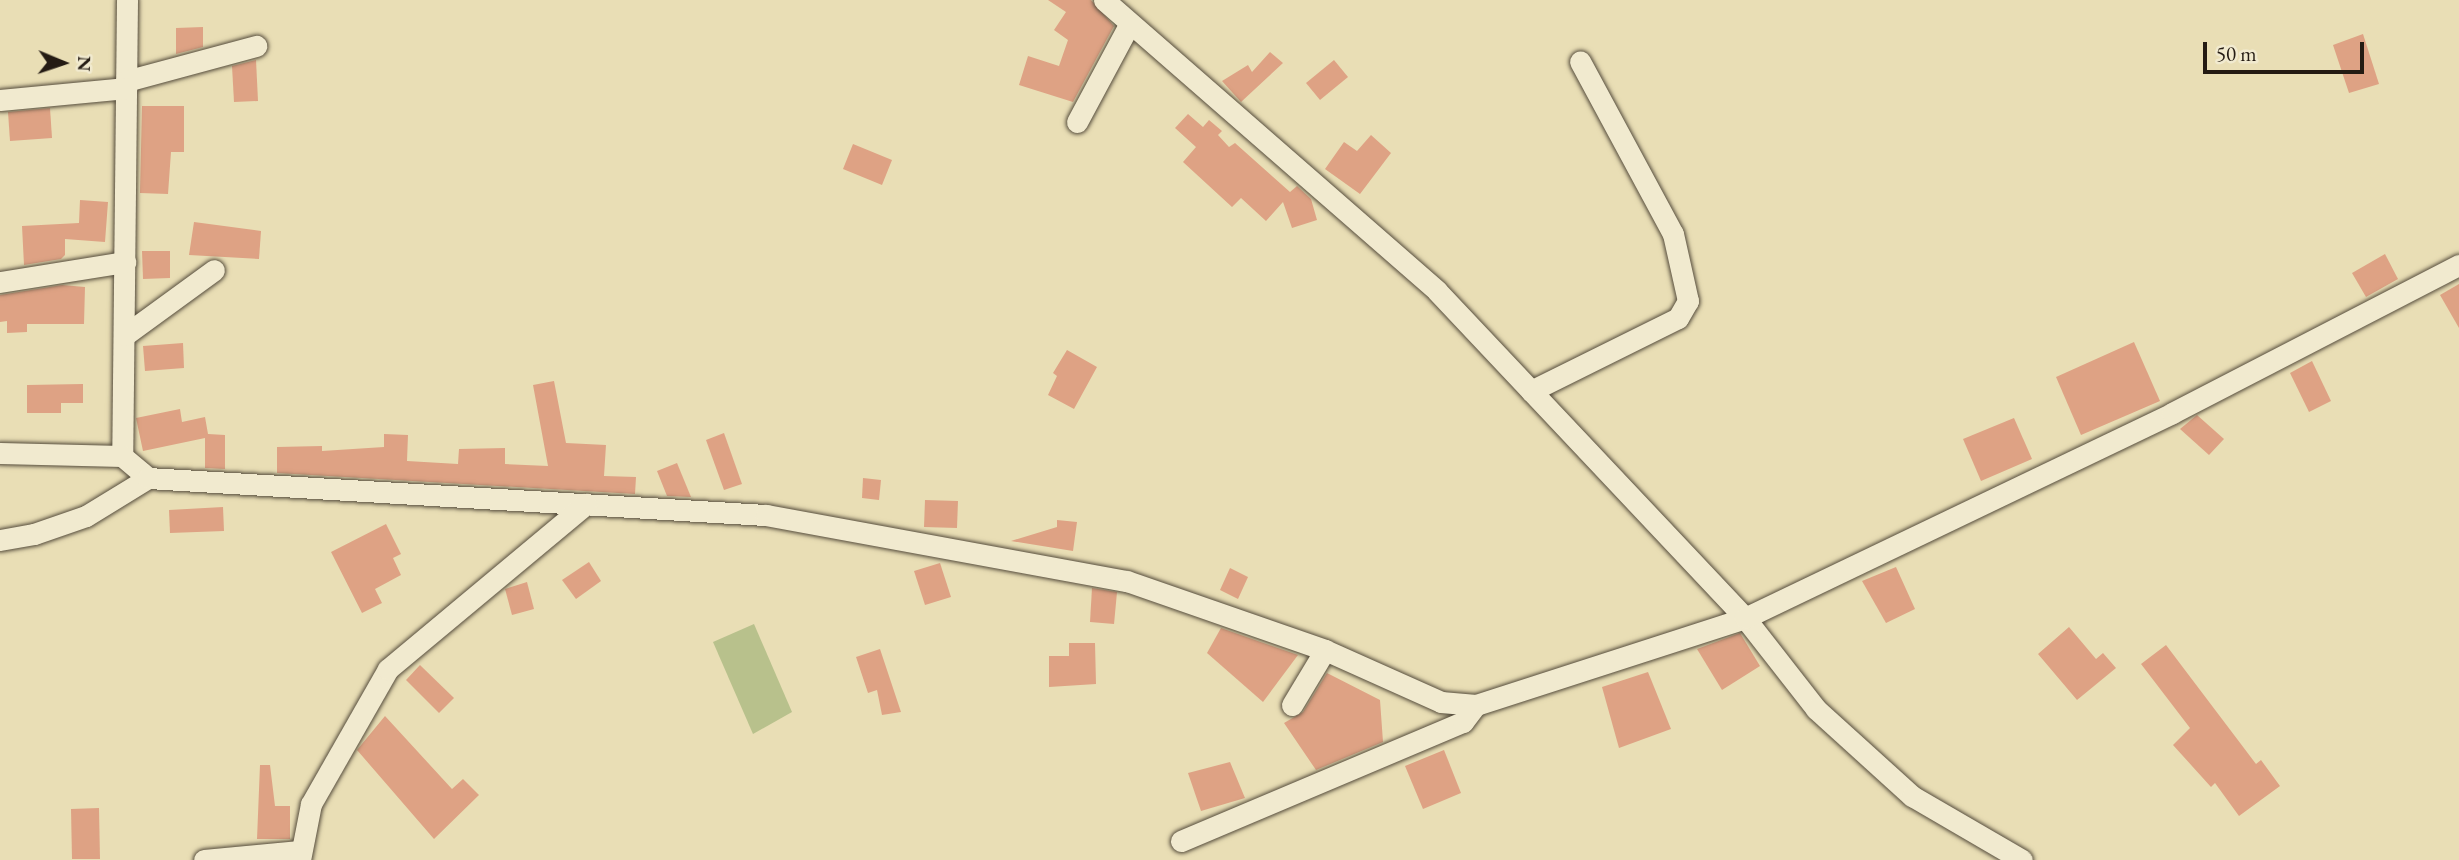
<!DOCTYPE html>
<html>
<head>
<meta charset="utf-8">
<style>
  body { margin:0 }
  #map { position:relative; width:2459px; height:860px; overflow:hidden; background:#e9deb5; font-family:"EB Garamond",serif }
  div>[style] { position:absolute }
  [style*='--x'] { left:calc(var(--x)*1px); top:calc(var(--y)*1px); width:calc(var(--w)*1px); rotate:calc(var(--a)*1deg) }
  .green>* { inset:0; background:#b8c18c }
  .building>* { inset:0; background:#dea284 }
  .roads { filter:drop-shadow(0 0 2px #554c3c) drop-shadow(0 0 2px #554c3c) }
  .minor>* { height:21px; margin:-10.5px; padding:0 10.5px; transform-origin:10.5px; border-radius:10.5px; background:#f1eacf }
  span { translate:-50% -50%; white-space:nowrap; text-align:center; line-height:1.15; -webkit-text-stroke:7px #f1eacf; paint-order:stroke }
  .north { position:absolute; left:28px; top:28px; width:70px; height:70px; -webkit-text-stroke:5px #f1eacf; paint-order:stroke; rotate:92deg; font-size:19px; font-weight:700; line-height:28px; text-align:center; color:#241b13 }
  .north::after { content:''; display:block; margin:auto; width:24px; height:32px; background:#241b13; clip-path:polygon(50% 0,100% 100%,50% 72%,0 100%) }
  .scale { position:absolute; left:2203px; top:42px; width:161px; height:32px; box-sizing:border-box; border:4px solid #241b13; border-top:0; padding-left:9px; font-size:21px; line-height:24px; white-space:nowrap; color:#241b13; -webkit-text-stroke:5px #f1eacf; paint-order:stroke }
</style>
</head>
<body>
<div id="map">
  <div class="green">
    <div style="clip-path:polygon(754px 624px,792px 712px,753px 734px,713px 642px)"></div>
  </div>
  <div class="building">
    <div style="clip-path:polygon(1048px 0,1091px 0,1114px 26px,1073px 102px,1019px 85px,1028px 56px,1059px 66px,1068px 40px,1054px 30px,1066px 12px)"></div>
    <div style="clip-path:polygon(203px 27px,203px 47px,176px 54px,176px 28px)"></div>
    <div style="clip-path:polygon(2363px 34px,2379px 84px,2349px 93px,2333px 45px)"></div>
    <div style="clip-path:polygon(1270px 52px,1283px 63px,1241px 102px,1222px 81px,1248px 65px,1252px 72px)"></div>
    <div style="clip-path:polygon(256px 60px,258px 101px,234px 102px,232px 66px)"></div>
    <div style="clip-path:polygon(1334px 60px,1348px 77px,1320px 100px,1306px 83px)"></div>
    <div style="clip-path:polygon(142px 106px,184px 106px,184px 152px,171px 152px,168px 194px,140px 193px)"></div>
    <div style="clip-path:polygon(50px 108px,52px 138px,10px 141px,8px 112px)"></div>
    <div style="clip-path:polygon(1188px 114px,1203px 127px,1209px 120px,1222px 131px,1218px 135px,1229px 147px,1235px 143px,1290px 192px,1297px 186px,1311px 199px,1317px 220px,1292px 228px,1283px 202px,1266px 221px,1241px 198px,1232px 207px,1183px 162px,1196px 147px,1175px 128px)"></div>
    <div style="clip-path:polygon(1371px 135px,1391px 153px,1360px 194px,1325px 169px,1344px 142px,1357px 151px)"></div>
    <div style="clip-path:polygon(853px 144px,892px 160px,882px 185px,843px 169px)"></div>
    <div style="clip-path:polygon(80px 200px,108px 202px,105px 242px,65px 239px,65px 255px,61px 259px,24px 265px,22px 226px,79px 223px)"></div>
    <div style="clip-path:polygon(194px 222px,261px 231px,259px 259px,189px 255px)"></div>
    <div style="clip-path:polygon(142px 251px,170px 251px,170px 278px,143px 279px)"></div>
    <div style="clip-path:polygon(2385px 254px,2398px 279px,2366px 297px,2352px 273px)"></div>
    <div style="clip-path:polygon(2459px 284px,2459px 328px,2440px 295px)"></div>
    <div style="clip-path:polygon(62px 285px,85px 287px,84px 324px,27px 324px,27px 332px,7px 333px,7px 321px,0 322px,0 295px)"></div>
    <div style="clip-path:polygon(2134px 342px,2160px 401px,2081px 435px,2056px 377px)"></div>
    <div style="clip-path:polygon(183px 343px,184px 368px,145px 371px,143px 346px)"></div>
    <div style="clip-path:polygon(1067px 350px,1097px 367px,1074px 409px,1048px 395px,1057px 376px,1053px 373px)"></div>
    <div style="clip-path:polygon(2312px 361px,2331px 401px,2309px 412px,2290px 373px)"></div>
    <div style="clip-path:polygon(554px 381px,566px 443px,606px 445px,604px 476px,636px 477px,635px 494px,277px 473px,277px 447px,322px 446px,322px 451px,384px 447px,384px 434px,408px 435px,407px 461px,458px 464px,459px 449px,505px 448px,505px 464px,548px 466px,533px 385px)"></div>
    <div style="clip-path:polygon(83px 384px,83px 403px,61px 403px,61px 413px,27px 413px,27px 385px)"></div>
    <div style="clip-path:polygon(180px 409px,182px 422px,205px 417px,208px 434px,225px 435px,225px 469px,205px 468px,205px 438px,143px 451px,136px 418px)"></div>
    <div style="clip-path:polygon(2197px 415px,2224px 439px,2209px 455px,2180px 429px)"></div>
    <div style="clip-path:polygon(2014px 418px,2032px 459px,1981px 481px,1963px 439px)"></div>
    <div style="clip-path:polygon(724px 433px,742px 484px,724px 490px,706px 440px)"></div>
    <div style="clip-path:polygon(677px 463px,691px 497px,667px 496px,657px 471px)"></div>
    <div style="clip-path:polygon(863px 478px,881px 480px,879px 500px,862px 498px)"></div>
    <div style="clip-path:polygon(925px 500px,958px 501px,957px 528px,924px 527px)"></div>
    <div style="clip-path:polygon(223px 507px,224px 531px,170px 533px,169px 510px)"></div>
    <div style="clip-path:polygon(1057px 520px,1077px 522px,1073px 551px,1011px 541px,1057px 527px)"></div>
    <div style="clip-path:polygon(386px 524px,401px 554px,393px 558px,401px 575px,375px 589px,382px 603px,362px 613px,331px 552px)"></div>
    <div style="clip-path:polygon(589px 562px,601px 581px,576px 599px,562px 580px)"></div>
    <div style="clip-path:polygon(940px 563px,951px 597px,925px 605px,914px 571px)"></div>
    <div style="clip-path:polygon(1896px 567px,1915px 609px,1886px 623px,1862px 581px)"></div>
    <div style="clip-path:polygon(1230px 568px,1248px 577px,1238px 599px,1220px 590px)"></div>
    <div style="clip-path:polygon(527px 582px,534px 609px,512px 615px,505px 589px)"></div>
    <div style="clip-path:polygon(1092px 588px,1117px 592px,1114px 624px,1090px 622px)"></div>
    <div style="clip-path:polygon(2069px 627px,2096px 659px,2103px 653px,2116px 668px,2077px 700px,2038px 654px)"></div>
    <div style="clip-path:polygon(1221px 628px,1298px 655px,1263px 702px,1207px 653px)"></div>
    <div style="clip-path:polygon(1740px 633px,1760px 666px,1722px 690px,1697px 649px)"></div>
    <div style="clip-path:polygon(1069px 643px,1095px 643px,1096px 684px,1049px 687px,1049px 656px,1069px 656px)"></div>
    <div style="clip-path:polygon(2166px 645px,2256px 764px,2261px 760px,2280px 786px,2239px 816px,2215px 783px,2211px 787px,2173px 745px,2190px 728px,2141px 664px)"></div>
    <div style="clip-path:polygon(880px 649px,901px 712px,882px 715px,877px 690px,868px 693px,856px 657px)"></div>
    <div style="clip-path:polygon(420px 665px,454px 698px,439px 713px,406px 680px)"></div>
    <div style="clip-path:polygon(1648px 672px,1671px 729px,1619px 748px,1602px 687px)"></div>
    <div style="clip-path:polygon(1327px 673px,1380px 700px,1383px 742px,1316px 770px,1284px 723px,1303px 712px)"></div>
    <div style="clip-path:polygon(385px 716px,452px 789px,463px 779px,479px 795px,434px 839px,357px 750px)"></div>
    <div style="clip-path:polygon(1444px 750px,1461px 793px,1423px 809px,1405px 766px)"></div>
    <div style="clip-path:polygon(1230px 762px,1245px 798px,1201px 811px,1188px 773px)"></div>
    <div style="clip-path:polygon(260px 765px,270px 765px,275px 806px,290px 806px,290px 839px,257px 839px)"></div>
    <div style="clip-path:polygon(99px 808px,100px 859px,72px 859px,71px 809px)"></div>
  </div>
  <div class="roads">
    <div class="minor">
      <div style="--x:127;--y:0;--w:456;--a:90.6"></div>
      <div style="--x:122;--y:456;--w:34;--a:40"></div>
      <div style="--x:1104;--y:0;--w:442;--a:41.1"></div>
      <div style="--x:1437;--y:291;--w:449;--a:46.7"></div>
      <div style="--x:1745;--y:618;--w:115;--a:52"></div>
      <div style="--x:1816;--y:709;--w:130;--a:42.2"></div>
      <div style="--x:1912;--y:796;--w:127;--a:30.2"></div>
      <div style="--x:126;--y:81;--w:135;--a:-15.1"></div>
      <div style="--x:0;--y:100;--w:127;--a:-5.4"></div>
      <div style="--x:1077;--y:122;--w:112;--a:-61.8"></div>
      <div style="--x:0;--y:282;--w:127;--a:-9.1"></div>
      <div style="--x:125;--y:335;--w:110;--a:-36.1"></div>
      <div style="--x:1531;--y:391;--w:164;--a:-26.4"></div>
      <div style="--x:1678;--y:318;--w:20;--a:-60"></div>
      <div style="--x:1688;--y:301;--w:69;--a:-102.6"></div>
      <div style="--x:1673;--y:234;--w:196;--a:-118.3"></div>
      <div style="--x:0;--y:453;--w:122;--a:1.4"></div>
      <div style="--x:0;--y:540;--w:35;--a:-10"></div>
      <div style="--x:34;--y:534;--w:55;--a:-19.1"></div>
      <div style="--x:86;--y:516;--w:73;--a:-31.5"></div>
      <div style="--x:148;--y:478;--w:619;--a:3.43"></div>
      <div style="--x:766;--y:515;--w:367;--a:10.4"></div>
      <div style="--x:1127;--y:581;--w:210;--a:19.2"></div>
      <div style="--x:1325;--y:650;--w:127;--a:24.1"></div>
      <div style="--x:1441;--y:702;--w:35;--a:5"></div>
      <div style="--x:1476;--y:705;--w:283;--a:-17.9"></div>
      <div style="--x:1745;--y:618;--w:474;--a:-25.6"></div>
      <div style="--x:2172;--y:413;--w:323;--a:-27.3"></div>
      <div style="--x:1292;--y:705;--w:64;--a:-59"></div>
      <div style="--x:1181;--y:841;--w:306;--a:-22.9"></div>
      <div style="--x:1463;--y:722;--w:21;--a:-53"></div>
      <div style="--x:204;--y:860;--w:96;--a:-5.4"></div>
      <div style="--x:300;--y:860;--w:57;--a:-78.9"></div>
      <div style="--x:311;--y:804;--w:155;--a:-60.3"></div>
      <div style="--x:388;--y:669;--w:258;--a:-39.8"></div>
    </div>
  </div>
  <div class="north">N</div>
  <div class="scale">50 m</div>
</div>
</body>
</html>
